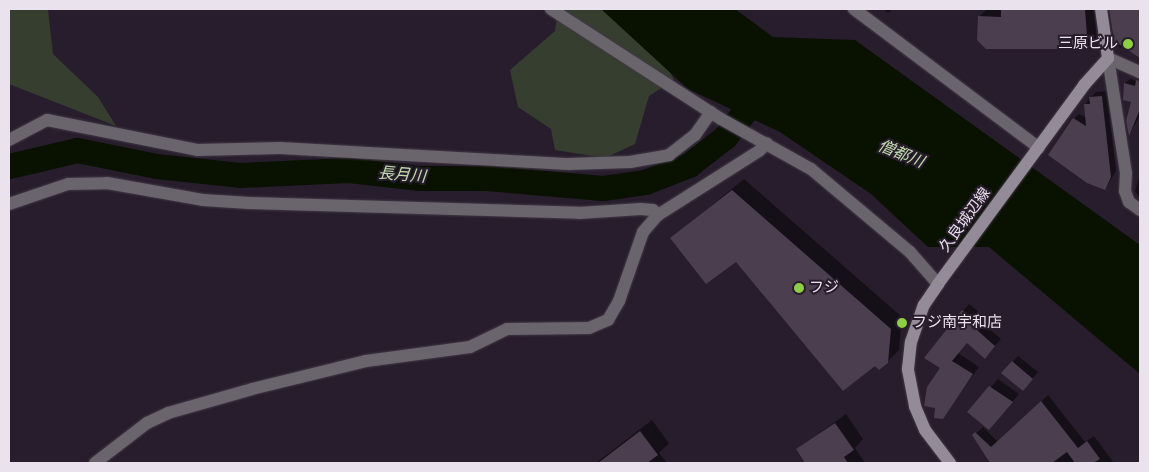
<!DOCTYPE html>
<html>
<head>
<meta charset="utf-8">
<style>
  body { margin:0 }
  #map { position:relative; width:1149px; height:472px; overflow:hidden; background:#281d2c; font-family:"Zilla Slab","Noto Sans JP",serif }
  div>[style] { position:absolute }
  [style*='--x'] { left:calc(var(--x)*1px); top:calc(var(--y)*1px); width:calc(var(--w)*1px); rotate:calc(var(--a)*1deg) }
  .green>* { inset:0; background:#363e2f }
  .water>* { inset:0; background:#091201 }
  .shadow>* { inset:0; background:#0007 }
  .river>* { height:25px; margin:-12.5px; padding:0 12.5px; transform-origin:12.5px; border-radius:12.5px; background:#091201 }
  .building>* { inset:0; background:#4a3e4f }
  .roads { filter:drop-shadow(0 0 1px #433947) drop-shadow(0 0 1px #433947) }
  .street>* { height:12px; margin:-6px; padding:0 6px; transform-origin:6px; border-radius:6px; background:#6a646d }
  .secondary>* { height:12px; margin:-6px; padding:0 6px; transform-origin:6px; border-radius:6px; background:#948b98 }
  .dots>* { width:14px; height:14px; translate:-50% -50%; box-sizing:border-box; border:2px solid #281d2c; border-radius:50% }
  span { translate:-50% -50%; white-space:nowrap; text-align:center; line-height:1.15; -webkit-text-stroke:4px #281d2c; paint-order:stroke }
  .poi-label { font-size:15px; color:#eae2ed }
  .right { translate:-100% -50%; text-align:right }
  .left { translate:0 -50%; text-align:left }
  .street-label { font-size:15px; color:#eae2ed }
  .water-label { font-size:16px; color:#c1dcac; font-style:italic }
  .frame { position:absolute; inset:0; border:10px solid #eae2ed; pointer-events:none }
</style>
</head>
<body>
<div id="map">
  <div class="green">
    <div style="clip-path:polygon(9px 9px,48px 9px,53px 54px,98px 97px,116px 126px,9px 84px)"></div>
    <div style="clip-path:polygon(558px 9px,602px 9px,666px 64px,674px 80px,649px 96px,635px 144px,605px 158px,555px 150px,551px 129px,518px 107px,510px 70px,555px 31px)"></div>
  </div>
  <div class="water">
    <div style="clip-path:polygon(601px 9px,735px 9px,773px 37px,855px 40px,1140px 245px,1140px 374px,989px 247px,928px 247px,871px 194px,780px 132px,688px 89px)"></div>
  </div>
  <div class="shadow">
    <div style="clip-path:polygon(883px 9px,893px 9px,888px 13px)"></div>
    <div style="clip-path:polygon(987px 9px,1094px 9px,1097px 39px,1088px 48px,979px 17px)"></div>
    <div style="clip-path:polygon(1110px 9px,1140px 9px,1140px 56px,1118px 46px)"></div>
    <div style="clip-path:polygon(1130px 79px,1140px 82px,1140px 116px,1129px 134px,1132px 101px,1125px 99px,1125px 83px)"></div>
    <div style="clip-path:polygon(1107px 91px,1116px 171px,1105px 189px,1074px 119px,1079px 114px,1087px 118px,1085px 105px,1090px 97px,1096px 92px)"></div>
    <div style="clip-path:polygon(1140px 174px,1140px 198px,1135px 191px)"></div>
    <div style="clip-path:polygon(744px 179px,902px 317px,899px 350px,887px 362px,736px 260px,672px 238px)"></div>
    <div style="clip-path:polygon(969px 304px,978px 311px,974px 316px,1001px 339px,991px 350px,967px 342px,958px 353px,979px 367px,942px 418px,941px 368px,926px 357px)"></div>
    <div style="clip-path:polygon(1018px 356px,1038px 372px,1028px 384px,1003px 373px)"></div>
    <div style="clip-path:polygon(998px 379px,1019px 394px,996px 421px,969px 412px)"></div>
    <div style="clip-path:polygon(1048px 395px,1085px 442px,1094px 436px,1114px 463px,987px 463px,990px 460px,974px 435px,983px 427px,998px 442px)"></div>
    <div style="clip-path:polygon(846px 414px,863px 439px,855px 448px,865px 463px,806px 463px,797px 449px)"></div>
    <div style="clip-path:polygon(652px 420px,669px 443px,659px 453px,667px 463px,596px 463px)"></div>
  </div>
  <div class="river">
    <div style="--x:9;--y:166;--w:70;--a:-13.2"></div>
    <div style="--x:77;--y:150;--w:81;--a:11.4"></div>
    <div style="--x:156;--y:166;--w:84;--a:6.1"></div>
    <div style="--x:240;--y:175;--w:109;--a:-2.6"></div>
    <div style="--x:349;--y:170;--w:69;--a:6.6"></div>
    <div style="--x:418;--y:178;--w:68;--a:0"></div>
    <div style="--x:486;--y:178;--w:117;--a:4.9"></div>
    <div style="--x:603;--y:188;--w:42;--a:-8.1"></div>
    <div style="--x:645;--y:182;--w:47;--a:-21.1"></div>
    <div style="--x:689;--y:165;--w:46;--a:-37.9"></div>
    <div style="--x:725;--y:137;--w:61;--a:-52.4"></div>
  </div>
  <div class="building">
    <div style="clip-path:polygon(1001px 9px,1085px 9px,1088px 49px,986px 49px,977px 40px,978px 16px,1001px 17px)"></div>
    <div style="clip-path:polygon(1109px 9px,1140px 9px,1140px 58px,1114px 41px)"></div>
    <div style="clip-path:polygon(1136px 80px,1140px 81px,1140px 109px,1129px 136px,1126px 121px,1131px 102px,1123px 100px,1124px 83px,1135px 86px)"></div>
    <div style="clip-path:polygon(1102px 96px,1111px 177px,1105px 190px,1087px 183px,1048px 155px,1073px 118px,1086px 126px,1084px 104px,1090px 104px,1089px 97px)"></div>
    <div style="clip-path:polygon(732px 190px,891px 329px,888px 363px,879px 370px,875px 366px,843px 391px,736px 262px,706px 284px,670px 238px)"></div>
    <div style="clip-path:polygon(962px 310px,973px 319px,969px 323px,995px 346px,985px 359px,967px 343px,952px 361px,973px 374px,943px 419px,934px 418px,935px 408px,924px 406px,927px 387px,940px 368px,924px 358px)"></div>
    <div style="clip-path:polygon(1012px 361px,1033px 379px,1023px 391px,1001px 373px)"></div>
    <div style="clip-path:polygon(989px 386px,1013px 402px,989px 430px,967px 412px)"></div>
    <div style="clip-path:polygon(1041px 401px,1078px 448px,1087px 441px,1100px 459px,1093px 463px,1075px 463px,1067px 452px,1052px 463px,990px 463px,972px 435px,975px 432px,991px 447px)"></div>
    <div style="clip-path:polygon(835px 423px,854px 450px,844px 457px,848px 463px,805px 463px,796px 449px)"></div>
    <div style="clip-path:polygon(640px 431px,658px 455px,647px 463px,598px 463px)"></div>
  </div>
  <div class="roads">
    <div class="street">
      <div style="--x:551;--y:9;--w:202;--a:32.9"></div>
      <div style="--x:721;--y:119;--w:103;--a:29.1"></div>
      <div style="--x:811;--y:169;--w:129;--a:40"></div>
      <div style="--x:910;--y:252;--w:43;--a:48.8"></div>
      <div style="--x:854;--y:9;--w:231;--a:36.9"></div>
      <div style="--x:1108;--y:58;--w:116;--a:81.1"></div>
      <div style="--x:1126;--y:173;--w:18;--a:93"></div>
      <div style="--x:1125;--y:191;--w:12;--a:70"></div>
      <div style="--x:1129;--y:202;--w:14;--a:36"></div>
      <div style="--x:1108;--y:58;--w:35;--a:24"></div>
      <div style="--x:9;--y:140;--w:43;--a:-27.8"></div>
      <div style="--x:47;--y:120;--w:153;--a:11.3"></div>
      <div style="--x:197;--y:150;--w:83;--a:-1.4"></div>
      <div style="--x:280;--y:148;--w:289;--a:3.2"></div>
      <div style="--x:569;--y:164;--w:61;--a:-1.9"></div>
      <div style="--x:630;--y:162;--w:40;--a:-10"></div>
      <div style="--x:669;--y:155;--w:33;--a:-38"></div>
      <div style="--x:695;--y:135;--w:28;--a:-55"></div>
      <div style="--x:9;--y:204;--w:62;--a:-18.7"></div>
      <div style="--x:68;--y:184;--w:39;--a:-1"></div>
      <div style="--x:107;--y:183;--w:97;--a:10"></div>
      <div style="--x:203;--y:200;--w:46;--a:3.7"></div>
      <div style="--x:249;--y:203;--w:330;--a:1.7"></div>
      <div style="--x:579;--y:213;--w:62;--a:-3.7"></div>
      <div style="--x:641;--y:209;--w:12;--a:5"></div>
      <div style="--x:653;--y:210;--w:7;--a:45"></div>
      <div style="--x:95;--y:463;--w:66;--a:-37.6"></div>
      <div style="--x:147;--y:423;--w:23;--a:-25"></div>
      <div style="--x:168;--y:413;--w:87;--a:-15.9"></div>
      <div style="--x:252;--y:389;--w:117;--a:-13.8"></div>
      <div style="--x:366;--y:361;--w:105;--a:-7.7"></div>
      <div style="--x:470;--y:347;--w:41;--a:-25.9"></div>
      <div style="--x:507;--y:329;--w:82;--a:-0.7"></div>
      <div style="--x:589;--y:328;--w:21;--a:-23"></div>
      <div style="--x:608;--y:320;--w:22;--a:-60"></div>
      <div style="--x:619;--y:301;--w:73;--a:-70.8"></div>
      <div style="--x:643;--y:232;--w:23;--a:-49"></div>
      <div style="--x:658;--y:215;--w:120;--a:-32.4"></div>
      <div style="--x:759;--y:151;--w:11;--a:-45"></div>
    </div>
    <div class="secondary">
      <div style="--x:950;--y:463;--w:41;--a:-127.1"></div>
      <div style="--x:925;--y:430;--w:26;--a:-113"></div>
      <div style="--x:915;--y:406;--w:38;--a:-101"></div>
      <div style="--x:908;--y:369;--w:27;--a:-84"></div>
      <div style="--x:911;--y:342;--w:39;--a:-71"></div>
      <div style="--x:924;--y:305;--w:25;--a:-56"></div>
      <div style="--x:938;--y:284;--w:247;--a:-53.7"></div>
      <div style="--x:1084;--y:85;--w:36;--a:-48"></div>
      <div style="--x:1108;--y:58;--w:49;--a:-98.1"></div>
    </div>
  </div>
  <div class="dots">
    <div style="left:1128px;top:44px;background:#8dce44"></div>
    <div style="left:799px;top:288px;background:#8dce44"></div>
    <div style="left:902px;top:323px;background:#8dce44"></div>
  </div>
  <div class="poi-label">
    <span class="right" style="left:1118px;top:44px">三原ビル</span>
    <span class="left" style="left:809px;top:288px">フジ</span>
    <span class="left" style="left:912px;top:323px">フジ南宇和店</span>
  </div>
  <div class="street-label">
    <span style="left:965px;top:220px;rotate:-54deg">久良城辺線</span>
  </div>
  <div class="water-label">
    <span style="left:901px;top:154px;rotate:22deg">僧都川</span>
    <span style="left:402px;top:175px;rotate:5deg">長月川</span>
  </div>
  <div class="frame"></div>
</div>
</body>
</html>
